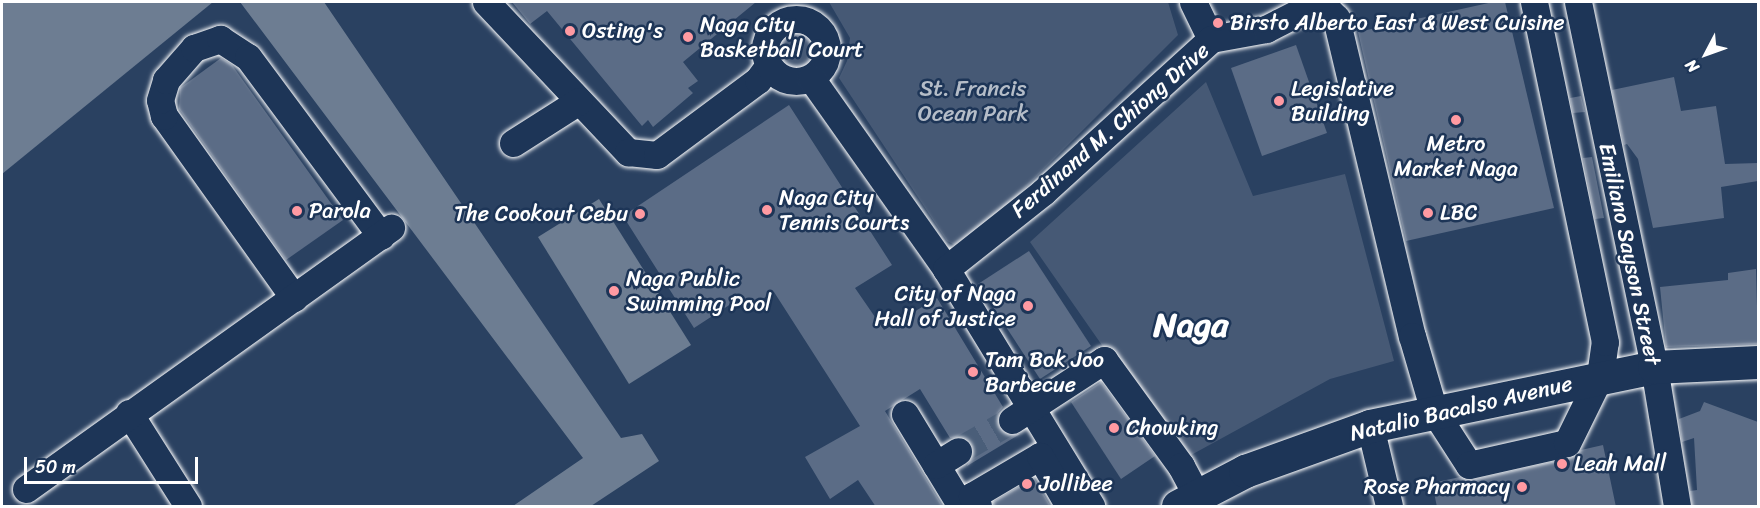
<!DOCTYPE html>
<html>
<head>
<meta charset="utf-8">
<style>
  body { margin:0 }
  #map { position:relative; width:1760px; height:508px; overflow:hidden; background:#2a4161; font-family:Sriracha,sans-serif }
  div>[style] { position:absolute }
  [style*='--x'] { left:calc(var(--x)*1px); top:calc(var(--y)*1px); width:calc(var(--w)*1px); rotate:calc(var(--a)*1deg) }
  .green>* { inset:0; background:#465975 }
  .round { border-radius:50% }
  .water>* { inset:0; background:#6d7d92 }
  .building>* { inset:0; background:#5b6c86 }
  .minor-tunnel>* { height:27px; margin-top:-13.5px; transform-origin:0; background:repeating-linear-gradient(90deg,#4a5e79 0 27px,transparent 0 41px) }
  .roads { filter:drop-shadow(0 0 2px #fff) drop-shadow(0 0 2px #fff) }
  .minor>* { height:27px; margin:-13.5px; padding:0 13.5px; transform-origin:13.5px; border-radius:13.5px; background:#1d3557 }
  .minor>.ring { margin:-13.5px; padding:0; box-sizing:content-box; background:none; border:27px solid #1d3557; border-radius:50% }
  .highway>* { height:33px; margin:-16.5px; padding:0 16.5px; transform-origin:16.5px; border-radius:16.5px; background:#1d3557 }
  .dots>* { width:16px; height:16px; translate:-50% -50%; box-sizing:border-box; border:3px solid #1d3557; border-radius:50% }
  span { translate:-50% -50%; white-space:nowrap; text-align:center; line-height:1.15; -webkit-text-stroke:5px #1d3557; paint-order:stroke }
  .poi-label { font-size:22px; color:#fff }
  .left { translate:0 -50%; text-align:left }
  .right { translate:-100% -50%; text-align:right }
  .park-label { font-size:22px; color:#b5bdc8 }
  .street-label { font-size:22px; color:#fff }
  .town-label { font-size:34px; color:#fff; font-weight:700 }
  .frame { position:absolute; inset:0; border:3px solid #fff; pointer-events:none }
  .north { position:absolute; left:1676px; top:24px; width:60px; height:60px; -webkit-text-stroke:4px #1d3557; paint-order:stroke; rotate:229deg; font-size:16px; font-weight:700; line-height:24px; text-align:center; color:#fff }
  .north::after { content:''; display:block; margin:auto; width:21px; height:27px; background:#fff; clip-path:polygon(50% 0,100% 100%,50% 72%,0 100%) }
  .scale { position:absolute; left:24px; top:457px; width:174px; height:27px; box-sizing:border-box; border:3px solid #fff; border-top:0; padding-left:8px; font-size:18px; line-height:21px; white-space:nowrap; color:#fff; -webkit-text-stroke:4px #1d3557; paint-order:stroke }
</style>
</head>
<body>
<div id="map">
  <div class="green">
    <div style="clip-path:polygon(829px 2px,1168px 2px,1178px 35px,1007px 206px,955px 245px,947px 241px,839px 78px,847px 61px,850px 38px)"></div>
    <div class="round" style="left:774px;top:28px;width:44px;height:44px"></div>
    <div style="clip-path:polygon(1206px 82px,1253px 196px,1345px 174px,1394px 361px,1330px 379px,1182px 460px,1030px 242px)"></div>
  </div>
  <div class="water">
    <div style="clip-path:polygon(2px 2px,213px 2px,2px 174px)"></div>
    <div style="clip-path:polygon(240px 2px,324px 2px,621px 438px,642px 434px,659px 461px,591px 506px,513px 506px,583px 458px)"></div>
    <div style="clip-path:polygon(599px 199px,691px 345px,629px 384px,538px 237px)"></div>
  </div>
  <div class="building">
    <div style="clip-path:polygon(512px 2px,756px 2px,683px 62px,698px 81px,688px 88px,693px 93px,653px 127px,648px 120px,642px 126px,547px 11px,530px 24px)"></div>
    <div style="clip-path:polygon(1493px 2px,1505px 2px,1554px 208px,1406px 241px,1358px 32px)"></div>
    <div style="clip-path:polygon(1296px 45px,1327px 133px,1262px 156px,1231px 68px)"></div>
    <div style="clip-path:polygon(221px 58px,232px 65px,343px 220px,286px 260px,179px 109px,180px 88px)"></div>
    <div style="clip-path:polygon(1674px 77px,1681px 111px,1716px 106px,1725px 164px,1758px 163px,1758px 181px,1721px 187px,1724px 218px,1653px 228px,1638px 159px,1627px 144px,1624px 145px,1612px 90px)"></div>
    <div style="clip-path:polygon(1581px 96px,1585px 112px,1573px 113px,1570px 98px)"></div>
    <div style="clip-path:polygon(789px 105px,892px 265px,855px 288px,884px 330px,937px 298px,1003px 407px,998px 413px,999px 428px,1005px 434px,1020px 434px,967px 466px,974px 451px,972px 443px,965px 437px,950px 438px,920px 389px,885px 411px,943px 507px,876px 507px,858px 480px,830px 499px,805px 457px,860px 426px,774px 292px,744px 310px,737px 300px,694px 328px,623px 216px)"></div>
    <div style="clip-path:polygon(1592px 157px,1604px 218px,1595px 219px,1583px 158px)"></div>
    <div style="clip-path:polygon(1029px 251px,1091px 346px,1040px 379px,978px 284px)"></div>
    <div style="clip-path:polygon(1756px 269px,1758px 344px,1666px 347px,1660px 287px,1728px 280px,1728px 273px)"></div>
    <div style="clip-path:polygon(1101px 382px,1155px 456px,1121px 479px,1071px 402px)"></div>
    <div style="clip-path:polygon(1704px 402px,1758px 422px,1758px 507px,1692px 507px,1690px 491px,1697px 490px,1694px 438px,1682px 442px,1679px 419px,1700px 411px)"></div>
    <div style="clip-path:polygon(1603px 445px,1616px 507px,1437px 507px,1432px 483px,1460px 477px,1472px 480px,1570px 458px,1581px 450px)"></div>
    <div style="clip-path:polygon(1034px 478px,1051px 507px,994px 507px,993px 502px)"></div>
  </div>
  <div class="minor-tunnel">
    <div style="--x:958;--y:451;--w:62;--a:-29.9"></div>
  </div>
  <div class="roads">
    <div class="minor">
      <div style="--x:486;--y:2;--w:207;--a:46.6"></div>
      <div style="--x:628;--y:152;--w:29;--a:6"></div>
      <div style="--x:657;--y:155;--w:126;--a:-36.6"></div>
      <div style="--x:758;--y:80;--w:17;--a:-54"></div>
      <div style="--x:1193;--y:2;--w:41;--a:64.1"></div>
      <div style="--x:1320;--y:2;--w:23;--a:45"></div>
      <div style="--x:1336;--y:18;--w:327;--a:76.6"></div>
      <div style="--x:1412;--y:336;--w:78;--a:73.7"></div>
      <div style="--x:1434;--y:411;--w:64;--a:57.1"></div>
      <div style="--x:1469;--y:465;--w:100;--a:-12.7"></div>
      <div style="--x:1567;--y:443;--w:75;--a:-63.8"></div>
      <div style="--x:1600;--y:376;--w:34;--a:-82"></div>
      <div style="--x:1605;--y:342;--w:347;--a:-101.8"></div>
      <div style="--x:1578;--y:2;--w:373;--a:78.2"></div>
      <div style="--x:1654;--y:367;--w:141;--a:80.6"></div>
      <div class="ring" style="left:765px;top:19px;width:35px;height:35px"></div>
      <div style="--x:811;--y:78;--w:234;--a:54.7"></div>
      <div style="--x:946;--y:269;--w:278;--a:58.5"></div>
      <div style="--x:513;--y:143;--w:78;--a:-32.5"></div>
      <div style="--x:946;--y:269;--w:124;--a:-38.4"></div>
      <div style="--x:1043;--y:192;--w:227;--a:-42.3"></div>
      <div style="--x:1211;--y:39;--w:56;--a:-10.3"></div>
      <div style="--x:1266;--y:29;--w:59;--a:-27"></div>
      <div style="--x:294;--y:298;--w:224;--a:-125.5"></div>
      <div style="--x:164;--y:116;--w:16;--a:-104"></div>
      <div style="--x:160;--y:100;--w:21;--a:-73"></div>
      <div style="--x:166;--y:80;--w:43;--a:-48.8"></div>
      <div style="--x:194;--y:48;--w:28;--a:-19"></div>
      <div style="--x:220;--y:39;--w:33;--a:33"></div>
      <div style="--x:248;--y:57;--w:223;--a:53.4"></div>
      <div style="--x:129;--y:413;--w:110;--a:57.6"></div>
      <div style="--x:905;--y:414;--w:108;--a:58.7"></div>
      <div style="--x:1012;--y:420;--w:110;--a:-33.1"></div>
      <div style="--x:1104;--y:360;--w:131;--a:54"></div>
      <div style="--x:1181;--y:466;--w:34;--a:62"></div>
      <div style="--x:1370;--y:426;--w:82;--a:76.6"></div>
      <div style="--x:936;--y:465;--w:26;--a:-32"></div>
      <div style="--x:26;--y:489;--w:449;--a:-35.6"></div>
      <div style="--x:978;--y:506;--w:12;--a:-121"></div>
      <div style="--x:972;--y:496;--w:79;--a:-30.5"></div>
      <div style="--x:1040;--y:456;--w:58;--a:59.9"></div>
    </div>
    <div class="highway">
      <div style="--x:1178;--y:506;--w:76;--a:-27.6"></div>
      <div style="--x:1245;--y:471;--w:133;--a:-19.8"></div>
      <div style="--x:1370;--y:426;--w:290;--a:-11.7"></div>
      <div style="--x:1654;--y:367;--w:104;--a:-2.8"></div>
    </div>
  </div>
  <div class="dots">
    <div style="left:1218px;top:23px;background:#ff9aa2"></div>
    <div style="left:570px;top:31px;background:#ff9aa2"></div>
    <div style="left:688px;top:37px;background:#ff9aa2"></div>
    <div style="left:1279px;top:101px;background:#ff9aa2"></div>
    <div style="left:1456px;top:120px;background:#ff9aa2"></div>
    <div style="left:767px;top:210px;background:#ff9aa2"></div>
    <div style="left:297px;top:211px;background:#ff9aa2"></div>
    <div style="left:1428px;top:213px;background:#ff9aa2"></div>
    <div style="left:640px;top:214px;background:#ff9aa2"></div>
    <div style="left:614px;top:291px;background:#ff9aa2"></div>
    <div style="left:1028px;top:306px;background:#ff9aa2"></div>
    <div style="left:973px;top:372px;background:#ff9aa2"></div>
    <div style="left:1114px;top:428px;background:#ff9aa2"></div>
    <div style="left:1562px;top:464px;background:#ff9aa2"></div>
    <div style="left:1027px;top:484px;background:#ff9aa2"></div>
    <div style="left:1522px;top:487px;background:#ff9aa2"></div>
  </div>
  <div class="poi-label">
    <span class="left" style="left:1230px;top:23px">Birsto Alberto East &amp; West Cuisine</span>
    <span class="left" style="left:700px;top:37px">Naga City<br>Basketball Court</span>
    <span class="left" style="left:582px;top:31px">Osting's</span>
    <span class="left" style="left:1291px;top:101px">Legislative<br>Building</span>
    <span style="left:1456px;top:156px">Metro<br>Market Naga</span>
    <span class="left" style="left:779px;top:210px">Naga City<br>Tennis Courts</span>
    <span class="left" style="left:309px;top:211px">Parola</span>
    <span class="left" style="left:1440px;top:213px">LBC</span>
    <span class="right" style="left:628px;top:214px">The Cookout Cebu</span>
    <span class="left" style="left:626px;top:291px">Naga Public<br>Swimming Pool</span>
    <span class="right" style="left:1016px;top:306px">City of Naga<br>Hall of Justice</span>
    <span class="left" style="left:985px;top:372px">Tam Bok Joo<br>Barbecue</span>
    <span class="left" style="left:1126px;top:428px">Chowking</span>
    <span class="left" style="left:1574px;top:464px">Leah Mall</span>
    <span class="left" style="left:1039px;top:484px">Jollibee</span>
    <span class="right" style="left:1510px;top:487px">Rose Pharmacy</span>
  </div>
  <div class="park-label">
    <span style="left:973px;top:101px">St. Francis<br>Ocean Park</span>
  </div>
  <div class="street-label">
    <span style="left:1110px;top:130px;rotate:-41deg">Ferdinand M. Chiong Drive</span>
    <span style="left:1630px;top:254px;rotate:78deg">Emiliano Sayson Street</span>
    <span style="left:1461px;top:408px;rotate:-13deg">Natalio Bacalso Avenue</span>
  </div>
  <div class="town-label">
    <span style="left:1191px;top:326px">Naga</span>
  </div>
  <div class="frame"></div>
  <div class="north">N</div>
  <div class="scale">50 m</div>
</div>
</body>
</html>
